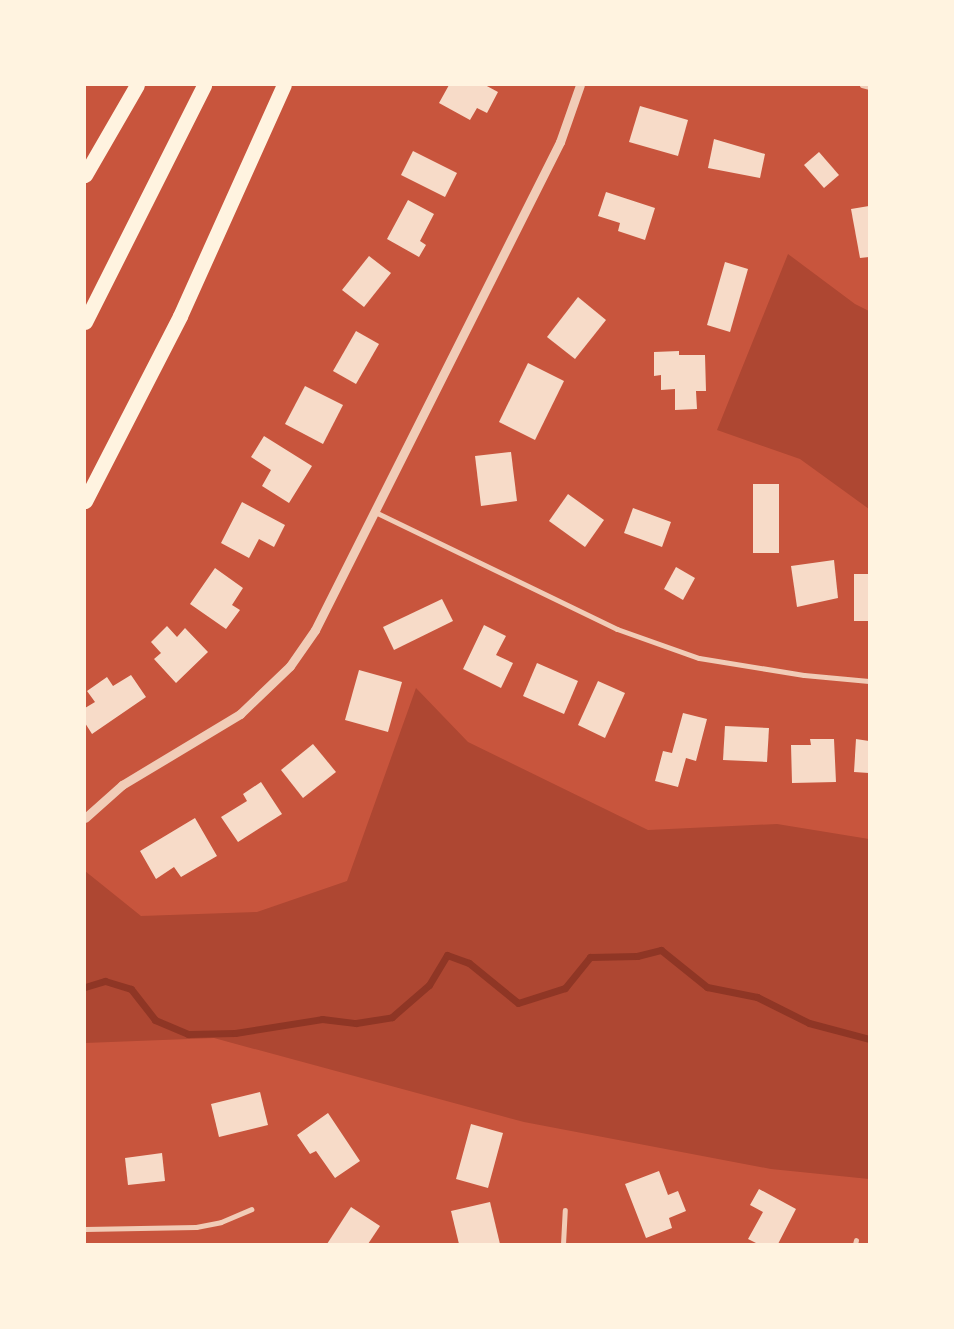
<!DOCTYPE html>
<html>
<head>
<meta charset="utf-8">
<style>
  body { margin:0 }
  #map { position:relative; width:954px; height:1329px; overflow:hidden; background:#c8553d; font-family:"DejaVu Sans",sans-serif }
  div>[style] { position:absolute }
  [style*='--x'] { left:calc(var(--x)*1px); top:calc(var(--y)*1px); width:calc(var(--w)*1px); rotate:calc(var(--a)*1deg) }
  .green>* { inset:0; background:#ae4732 }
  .stream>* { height:7px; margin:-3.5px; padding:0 3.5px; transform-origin:3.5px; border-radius:3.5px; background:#8f3625 }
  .building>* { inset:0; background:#f7dbc8 }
  .minor>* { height:5px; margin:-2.5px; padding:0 2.5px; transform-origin:2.5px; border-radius:2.5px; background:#f1ccb7 }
  .tertiary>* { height:9px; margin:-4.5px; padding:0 4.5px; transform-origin:4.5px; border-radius:4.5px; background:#f1ccb7 }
  .motorway>* { height:15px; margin:-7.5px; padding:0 7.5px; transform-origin:7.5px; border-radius:7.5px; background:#fff3e0 }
  span { translate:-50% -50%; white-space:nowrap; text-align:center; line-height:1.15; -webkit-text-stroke:5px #fff3e0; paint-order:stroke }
  .frame { position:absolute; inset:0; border:86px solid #fff3e0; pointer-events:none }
</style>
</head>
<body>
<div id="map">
  <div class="green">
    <div style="clip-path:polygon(788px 254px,855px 304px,869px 311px,869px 509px,800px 459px,717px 430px)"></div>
    <div style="clip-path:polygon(416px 688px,468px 742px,648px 830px,777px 824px,869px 839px,869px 1179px,771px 1169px,524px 1122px,214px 1038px,85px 1043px,85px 871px,141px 916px,257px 912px,347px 881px)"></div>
  </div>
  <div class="stream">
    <div style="--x:85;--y:987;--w:21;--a:-17"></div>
    <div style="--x:105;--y:981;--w:27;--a:17"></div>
    <div style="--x:131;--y:989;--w:39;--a:52"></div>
    <div style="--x:155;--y:1020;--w:36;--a:23"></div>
    <div style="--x:188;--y:1034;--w:47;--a:-1.2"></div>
    <div style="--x:235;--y:1033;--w:88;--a:-9.1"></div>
    <div style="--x:322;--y:1019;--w:34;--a:7"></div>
    <div style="--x:356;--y:1023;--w:36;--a:-9"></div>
    <div style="--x:392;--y:1017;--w:49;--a:-40.9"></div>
    <div style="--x:429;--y:985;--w:35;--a:-59"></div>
    <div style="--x:447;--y:955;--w:23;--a:20"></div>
    <div style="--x:469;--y:963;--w:63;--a:39.2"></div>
    <div style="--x:518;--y:1003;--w:49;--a:-17.7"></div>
    <div style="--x:565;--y:988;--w:40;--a:-51"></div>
    <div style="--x:590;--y:957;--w:47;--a:-1.2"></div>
    <div style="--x:637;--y:956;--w:25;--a:-14"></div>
    <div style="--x:661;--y:950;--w:59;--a:38.8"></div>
    <div style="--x:707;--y:987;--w:51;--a:11.3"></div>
    <div style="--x:757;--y:997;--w:58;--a:26.6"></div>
    <div style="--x:809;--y:1023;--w:62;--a:14.9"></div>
  </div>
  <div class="building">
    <div style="clip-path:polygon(449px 85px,485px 85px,498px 92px,487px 113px,477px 108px,470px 120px,439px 103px)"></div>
    <div style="clip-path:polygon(640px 106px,688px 120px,678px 156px,629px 142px)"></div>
    <div style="clip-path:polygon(714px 139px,765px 154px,760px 178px,708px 168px)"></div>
    <div style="clip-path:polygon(413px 151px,457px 173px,445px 197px,401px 175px)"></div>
    <div style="clip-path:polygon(819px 152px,839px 175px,824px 188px,804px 165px)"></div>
    <div style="clip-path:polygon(606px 192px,655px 208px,645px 240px,618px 231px,620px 223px,598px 216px)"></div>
    <div style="clip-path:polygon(408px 200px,434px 214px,420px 241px,426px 245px,419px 257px,387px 239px)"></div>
    <div style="clip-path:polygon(869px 206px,869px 257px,860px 258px,851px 209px)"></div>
    <div style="clip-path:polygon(369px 256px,391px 273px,364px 307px,342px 290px)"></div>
    <div style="clip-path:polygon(725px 262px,748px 269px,730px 332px,707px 325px)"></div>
    <div style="clip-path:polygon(578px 297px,606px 320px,575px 359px,547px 337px)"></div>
    <div style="clip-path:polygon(356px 331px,379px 344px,356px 384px,333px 371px)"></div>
    <div style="clip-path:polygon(679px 351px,679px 355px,705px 355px,706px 391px,696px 391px,697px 409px,675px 410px,675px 389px,661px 390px,661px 375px,654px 376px,654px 352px)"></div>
    <div style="clip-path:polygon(528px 363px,564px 381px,535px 440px,499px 422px)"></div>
    <div style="clip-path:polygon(305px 386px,343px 405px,323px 444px,285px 424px)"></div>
    <div style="clip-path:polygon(264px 436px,312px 466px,289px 503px,262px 486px,271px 470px,251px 457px)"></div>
    <div style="clip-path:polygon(511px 452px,517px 501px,481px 506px,475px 456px)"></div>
    <div style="clip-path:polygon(753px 484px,779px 484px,779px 553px,753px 553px)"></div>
    <div style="clip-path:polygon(568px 494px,604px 520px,585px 547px,549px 521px)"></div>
    <div style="clip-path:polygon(242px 502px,285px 525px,274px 547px,259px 539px,249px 558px,221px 543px)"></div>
    <div style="clip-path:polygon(633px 508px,671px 522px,662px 547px,624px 533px)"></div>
    <div style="clip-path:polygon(834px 560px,838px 598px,797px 607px,791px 566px)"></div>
    <div style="clip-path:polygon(676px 567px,695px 578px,683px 600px,664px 589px)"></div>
    <div style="clip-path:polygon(215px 568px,243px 588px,232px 605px,240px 610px,226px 629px,190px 604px)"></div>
    <div style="clip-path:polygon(854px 574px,869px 574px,869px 621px,854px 621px)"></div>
    <div style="clip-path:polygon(442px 599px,453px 621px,394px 650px,383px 627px)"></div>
    <div style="clip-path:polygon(484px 625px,506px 636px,496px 655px,513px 663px,501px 688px,463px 669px)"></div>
    <div style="clip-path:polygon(167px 626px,177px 637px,185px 628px,208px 652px,176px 683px,154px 659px,161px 653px,151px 642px)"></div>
    <div style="clip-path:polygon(537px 663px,578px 681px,564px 714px,523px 696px)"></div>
    <div style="clip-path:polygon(359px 670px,402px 682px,388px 732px,345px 720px)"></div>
    <div style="clip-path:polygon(131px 675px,146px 697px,92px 734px,85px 723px,85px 708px,95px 702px,87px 691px,107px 677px,113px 686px)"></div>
    <div style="clip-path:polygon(598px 681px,625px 693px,605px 738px,578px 725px)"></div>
    <div style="clip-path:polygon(683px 713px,707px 719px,696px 761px,686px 758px,678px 787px,655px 781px,663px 751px,672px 753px)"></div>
    <div style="clip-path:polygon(725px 726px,769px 728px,767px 762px,723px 760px)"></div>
    <div style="clip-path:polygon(810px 739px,834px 739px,836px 782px,792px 783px,791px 745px,811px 745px)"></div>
    <div style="clip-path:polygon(856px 739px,869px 741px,869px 773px,854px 772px)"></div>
    <div style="clip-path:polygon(313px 744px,336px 772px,303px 798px,281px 770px)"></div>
    <div style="clip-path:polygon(261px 782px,282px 814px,238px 842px,221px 817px,247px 801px,243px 794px)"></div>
    <div style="clip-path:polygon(195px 818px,217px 856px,181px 877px,174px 867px,156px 879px,140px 851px)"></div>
    <div style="clip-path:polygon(260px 1092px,268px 1125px,219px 1137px,211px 1104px)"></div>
    <div style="clip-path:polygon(328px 1113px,360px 1161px,335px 1178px,316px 1151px,310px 1154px,297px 1135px)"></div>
    <div style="clip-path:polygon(471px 1124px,503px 1133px,488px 1188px,456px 1179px)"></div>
    <div style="clip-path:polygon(162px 1153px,165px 1181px,128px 1185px,125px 1158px)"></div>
    <div style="clip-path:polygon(659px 1171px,668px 1195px,678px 1191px,686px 1211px,669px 1218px,672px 1228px,646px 1238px,625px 1184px)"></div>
    <div style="clip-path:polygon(759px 1189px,796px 1209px,778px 1244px,758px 1244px,748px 1239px,763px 1212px,750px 1205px)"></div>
    <div style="clip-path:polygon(490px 1202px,500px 1244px,459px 1244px,451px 1211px)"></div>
    <div style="clip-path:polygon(351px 1207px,380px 1226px,368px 1244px,327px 1244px)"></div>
  </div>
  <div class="minor">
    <div style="--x:862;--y:85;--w:7;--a:16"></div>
    <div style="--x:373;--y:511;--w:271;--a:25.8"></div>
    <div style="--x:617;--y:629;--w:87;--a:19.5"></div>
    <div style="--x:699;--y:658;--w:106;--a:9.2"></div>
    <div style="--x:804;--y:675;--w:65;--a:5.3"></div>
    <div style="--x:85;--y:1229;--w:111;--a:-1"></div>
    <div style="--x:196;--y:1227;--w:25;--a:-11"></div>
    <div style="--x:221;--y:1222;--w:33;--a:-23"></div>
    <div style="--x:563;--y:1244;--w:34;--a:-87"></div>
    <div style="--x:855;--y:1244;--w:4;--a:-76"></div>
  </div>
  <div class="tertiary">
    <div style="--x:85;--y:818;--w:50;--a:-41.7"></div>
    <div style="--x:122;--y:785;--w:138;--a:-31"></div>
    <div style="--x:240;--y:714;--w:69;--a:-43.8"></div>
    <div style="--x:290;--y:666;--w:44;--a:-55.2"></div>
    <div style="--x:315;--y:630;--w:546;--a:-63.34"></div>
    <div style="--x:560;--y:142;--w:60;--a:-70.7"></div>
  </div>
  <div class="motorway">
    <div style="--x:85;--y:175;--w:104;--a:-60"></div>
    <div style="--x:85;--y:322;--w:265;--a:-63.3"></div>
    <div style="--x:85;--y:501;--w:208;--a:-62.8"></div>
    <div style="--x:180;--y:316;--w:253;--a:-65.8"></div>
  </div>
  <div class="frame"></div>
</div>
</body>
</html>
